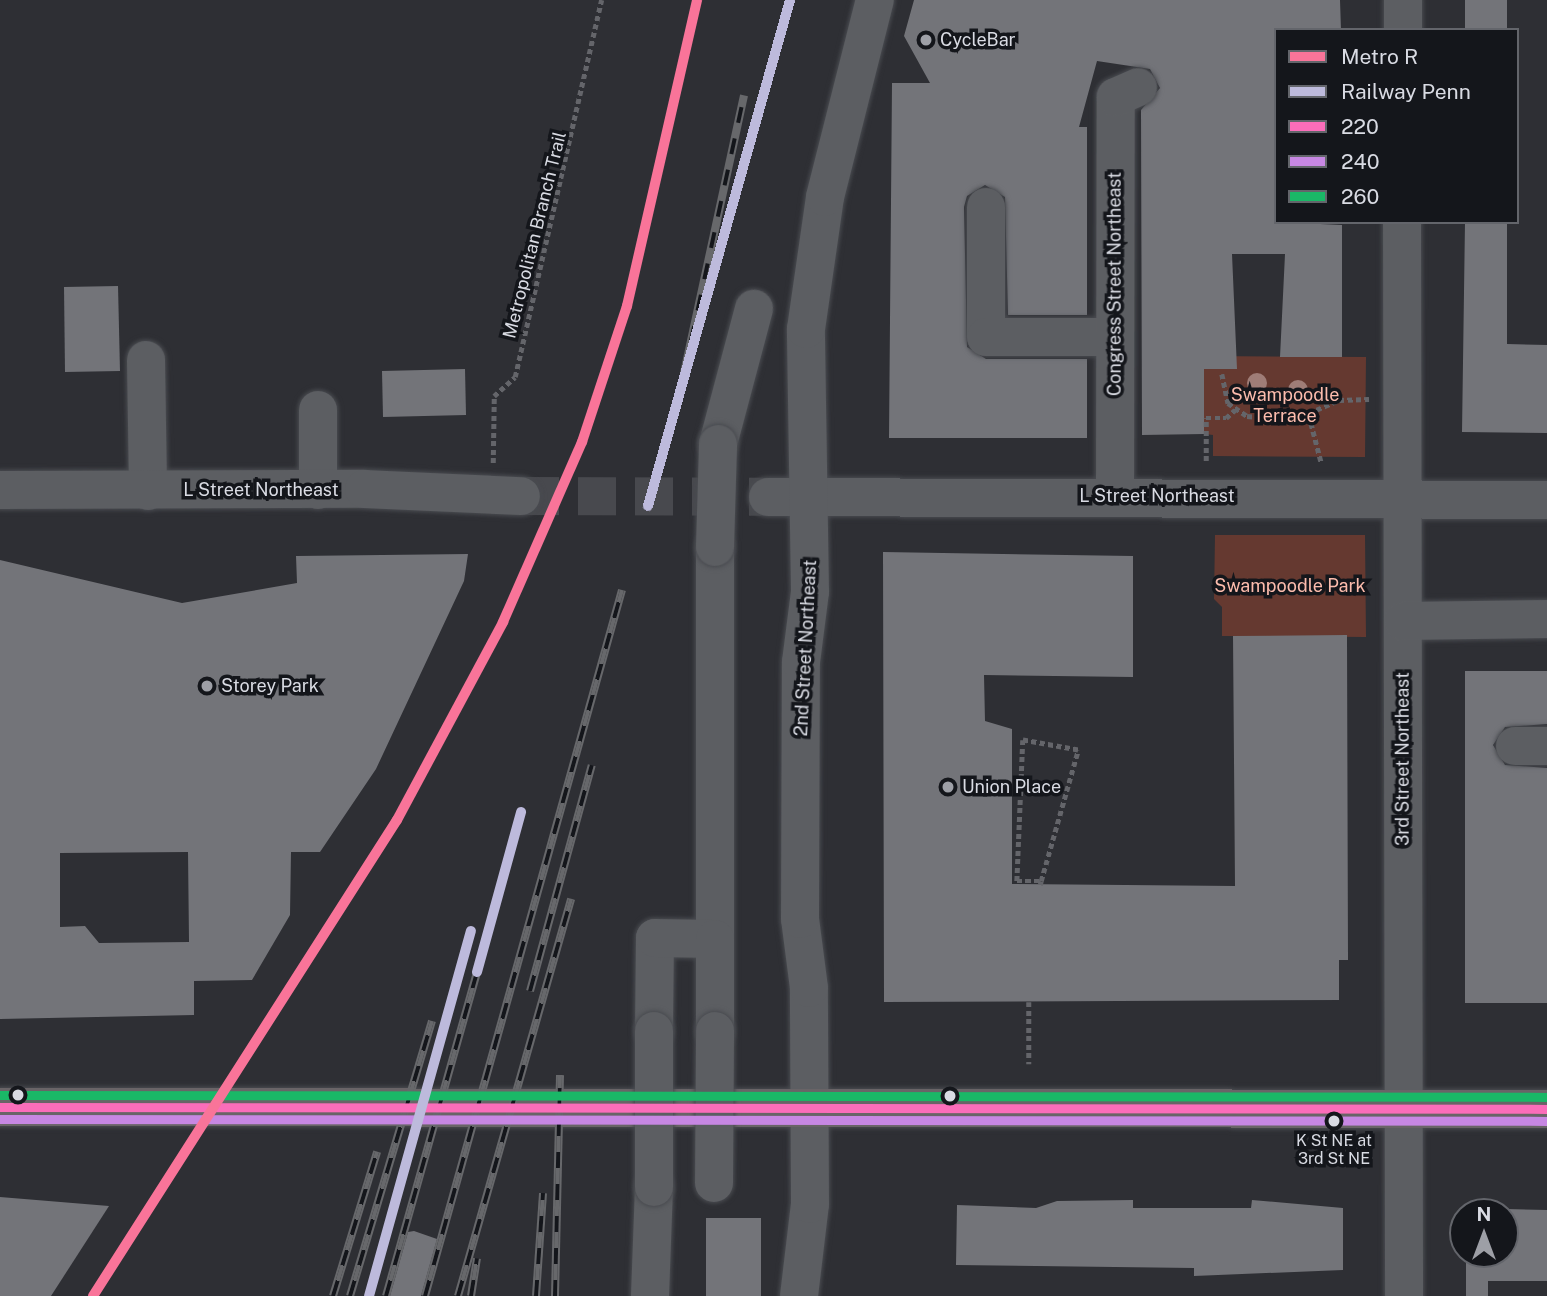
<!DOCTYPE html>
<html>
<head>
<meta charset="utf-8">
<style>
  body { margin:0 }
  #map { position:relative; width:1547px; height:1296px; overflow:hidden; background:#2e2f34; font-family:"Public Sans",sans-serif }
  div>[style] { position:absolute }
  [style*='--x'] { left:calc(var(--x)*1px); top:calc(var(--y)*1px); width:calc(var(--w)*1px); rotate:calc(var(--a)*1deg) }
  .green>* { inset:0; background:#653930 }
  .building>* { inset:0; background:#737479 }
  .minor-tunnel>* { height:38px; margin-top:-19px; transform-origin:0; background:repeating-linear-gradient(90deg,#48494e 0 38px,transparent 0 57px) }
  .path>* { height:4.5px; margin-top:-2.25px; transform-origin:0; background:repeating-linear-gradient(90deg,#64656a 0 5px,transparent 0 8.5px) }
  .roads { filter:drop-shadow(0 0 2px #494b50) drop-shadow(0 0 2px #494b50) }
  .minor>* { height:38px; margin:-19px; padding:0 19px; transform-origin:19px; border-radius:19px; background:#5c5e62 }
  .major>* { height:38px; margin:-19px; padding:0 19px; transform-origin:19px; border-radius:19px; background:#696467 }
  .rail>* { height:8px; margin-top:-4px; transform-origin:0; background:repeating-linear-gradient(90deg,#14161b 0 16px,#67686b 0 32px); box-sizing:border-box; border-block:2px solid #67686b }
  .bridges { filter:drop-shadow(0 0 2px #494b50) drop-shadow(0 0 2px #494b50) }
  .minor-bridge>* { height:38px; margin:-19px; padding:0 19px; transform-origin:19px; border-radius:19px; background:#5c5e62 }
  .bus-1>* { height:9px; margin:-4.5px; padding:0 4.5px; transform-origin:4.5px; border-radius:4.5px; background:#fb6dba }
  .bus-2>* { height:9px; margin:-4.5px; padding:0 4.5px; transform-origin:4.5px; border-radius:4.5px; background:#c787e3 }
  .bus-3>* { height:9px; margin:-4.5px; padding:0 4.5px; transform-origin:4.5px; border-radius:4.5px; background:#1ab867 }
  .rail-1>* { height:10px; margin:-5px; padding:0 5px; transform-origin:5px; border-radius:5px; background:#bdbadc }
  .metro-1>* { height:10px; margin:-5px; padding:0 5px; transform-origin:5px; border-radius:5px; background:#f97499 }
  .trees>* { width:20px; height:20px; margin:-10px; border-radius:50%; background:#9f7d77 }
  .dots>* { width:19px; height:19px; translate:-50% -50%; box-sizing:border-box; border:4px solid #14161b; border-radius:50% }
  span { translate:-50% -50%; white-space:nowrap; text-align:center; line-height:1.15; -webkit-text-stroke:7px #14161b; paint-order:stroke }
  .bus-label { font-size:16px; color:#d9dbe3 }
  .poi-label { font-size:18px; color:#d9dbe3 }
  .left { translate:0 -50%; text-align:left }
  .street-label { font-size:18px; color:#d9dbe3 }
  .park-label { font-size:18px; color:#fcbcad }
  .legend { position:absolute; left:1274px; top:28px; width:245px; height:196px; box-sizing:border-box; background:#14161b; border:2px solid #63656b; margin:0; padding:9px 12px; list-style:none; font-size:21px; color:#d9dbe3 }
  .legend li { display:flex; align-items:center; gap:14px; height:35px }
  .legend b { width:35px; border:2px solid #63656b }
  .north { position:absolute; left:1449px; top:1198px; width:70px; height:70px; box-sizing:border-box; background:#14161b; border:2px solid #63656b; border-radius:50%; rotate:0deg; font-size:19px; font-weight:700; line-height:28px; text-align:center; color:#d9dbe3 }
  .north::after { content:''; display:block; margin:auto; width:24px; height:32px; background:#9d9fa6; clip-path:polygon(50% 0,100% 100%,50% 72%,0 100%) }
</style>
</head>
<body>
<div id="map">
  <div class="green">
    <div style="clip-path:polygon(1204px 356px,1366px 357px,1365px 457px,1213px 456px,1213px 435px,1204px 434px)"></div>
    <div style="clip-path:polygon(1215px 535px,1365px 535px,1366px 637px,1222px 636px,1222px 607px,1214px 599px)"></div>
  </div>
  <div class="building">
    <div style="clip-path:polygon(914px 0,1340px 0,1341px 30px,1276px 30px,1276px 222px,1342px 225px,1342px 357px,1280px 357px,1285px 254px,1232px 254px,1237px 369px,1204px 369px,1204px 434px,1142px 435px,1141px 110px,1160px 88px,1150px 69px,1097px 61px,1079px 127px,1087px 127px,1087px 315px,1008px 315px,1005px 197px,985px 185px,967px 196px,964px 207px,967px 347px,986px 359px,1087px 359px,1087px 438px,889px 438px,892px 83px,930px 83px,904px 36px)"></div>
    <div style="clip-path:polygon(1465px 0,1507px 0,1507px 30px,1465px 30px)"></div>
    <div style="clip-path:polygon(1465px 222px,1507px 222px,1507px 344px,1547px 345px,1547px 433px,1462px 432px)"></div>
    <div style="clip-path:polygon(118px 286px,120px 371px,65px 372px,64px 287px)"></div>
    <div style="clip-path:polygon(465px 369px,466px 415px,383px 417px,382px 371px)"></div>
    <div style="clip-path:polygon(883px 552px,1133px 556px,1133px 677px,984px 675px,985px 721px,1012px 729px,1012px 884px,1235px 886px,1233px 636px,1347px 635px,1348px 960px,1339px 960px,1339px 1000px,884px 1002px)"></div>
    <div style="clip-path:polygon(evenodd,468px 554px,464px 581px,376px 769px,320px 852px,291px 852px,290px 915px,252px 980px,194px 981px,194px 1015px,0 1019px,0 560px,182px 603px,297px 583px,296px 556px,468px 554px,188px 852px,189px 942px,99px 943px,85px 926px,60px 927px,60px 853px,188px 852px)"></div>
    <div style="clip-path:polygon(1465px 671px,1547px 671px,1547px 724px,1505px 727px,1493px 745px,1505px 765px,1547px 768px,1547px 1003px,1465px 1003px)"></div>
    <div style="clip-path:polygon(0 1197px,109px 1206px,51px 1296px,0 1296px)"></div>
    <div style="clip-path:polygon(1133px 1200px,1133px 1208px,1251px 1208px,1252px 1200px,1343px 1208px,1343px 1270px,1194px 1276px,1194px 1268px,956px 1265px,957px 1205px,1036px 1208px,1057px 1201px)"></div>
    <div style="clip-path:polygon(1466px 1208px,1547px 1210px,1547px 1281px,1488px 1281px,1488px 1296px,1466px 1296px,1466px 1254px,1505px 1254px,1505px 1212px)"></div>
    <div style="clip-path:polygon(706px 1218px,761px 1218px,761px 1296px,706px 1296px)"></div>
    <div style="clip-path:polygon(414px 1231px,437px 1239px,421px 1296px,390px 1296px,408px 1232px)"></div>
  </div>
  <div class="minor-tunnel">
    <div style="--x:521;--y:496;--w:247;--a:0.2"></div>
  </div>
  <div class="path">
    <div style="--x:1222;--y:374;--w:30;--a:78"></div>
    <div style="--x:1228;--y:403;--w:23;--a:34"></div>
    <div style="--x:1247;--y:416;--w:46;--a:5"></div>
    <div style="--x:1293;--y:420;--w:50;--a:-23.5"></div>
    <div style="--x:1339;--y:400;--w:30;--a:-2"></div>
    <div style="--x:1309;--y:415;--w:48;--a:75.4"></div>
    <div style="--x:1206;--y:461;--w:43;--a:-90"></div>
    <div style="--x:1206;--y:418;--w:20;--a:0"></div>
    <div style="--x:1226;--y:418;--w:12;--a:-42"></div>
    <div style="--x:493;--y:463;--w:67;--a:-89.1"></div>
    <div style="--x:494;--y:396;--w:28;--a:-42"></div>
    <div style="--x:515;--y:377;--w:387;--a:-77.1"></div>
    <div style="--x:1040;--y:885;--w:4;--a:-76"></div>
    <div style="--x:1041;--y:881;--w:136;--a:-74.2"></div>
    <div style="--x:1078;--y:750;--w:56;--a:-169.7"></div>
    <div style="--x:1023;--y:740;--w:141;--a:92.4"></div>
    <div style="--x:1017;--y:881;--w:24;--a:0"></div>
    <div style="--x:1029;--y:1002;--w:62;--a:90"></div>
  </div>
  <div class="roads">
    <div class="minor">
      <div style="--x:1403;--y:30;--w:30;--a:-90"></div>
      <div style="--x:986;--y:207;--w:130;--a:90"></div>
      <div style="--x:986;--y:337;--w:129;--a:0"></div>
      <div style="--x:1402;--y:222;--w:1074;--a:89.89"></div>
      <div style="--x:146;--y:360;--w:131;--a:89.1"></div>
      <div style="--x:318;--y:410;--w:80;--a:90"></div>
      <div style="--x:718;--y:444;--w:140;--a:-75.1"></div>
      <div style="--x:0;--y:490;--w:364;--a:-0.2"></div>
      <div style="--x:364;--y:489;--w:157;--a:2.6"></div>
      <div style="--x:1115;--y:495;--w:398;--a:-89.9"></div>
      <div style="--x:1116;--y:97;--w:24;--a:-24"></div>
      <div style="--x:768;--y:497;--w:779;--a:0.22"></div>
      <div style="--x:715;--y:547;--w:392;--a:90"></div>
      <div style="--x:1403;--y:621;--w:144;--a:-0.8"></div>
      <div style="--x:1515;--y:746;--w:32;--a:0"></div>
      <div style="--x:654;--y:1031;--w:93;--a:-89.4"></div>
      <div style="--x:655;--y:938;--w:60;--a:1"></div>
      <div style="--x:715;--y:939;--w:92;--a:90"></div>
      <div style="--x:650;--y:1296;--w:109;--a:-87.9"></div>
      <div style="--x:799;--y:1296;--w:93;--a:-83.2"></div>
      <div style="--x:810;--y:1204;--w:216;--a:-90.3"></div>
      <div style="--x:809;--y:988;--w:70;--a:-97.4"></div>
      <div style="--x:800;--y:919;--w:257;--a:-89.8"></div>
      <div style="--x:801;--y:662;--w:71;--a:-82.7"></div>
      <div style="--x:810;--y:592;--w:263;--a:-90.9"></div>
      <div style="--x:806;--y:329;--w:133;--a:-81.8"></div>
      <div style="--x:825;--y:197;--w:203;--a:-75.8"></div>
    </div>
    <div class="major">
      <div style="--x:0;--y:1107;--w:1547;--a:0.07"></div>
    </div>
  </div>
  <div class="rail">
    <div style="--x:684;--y:373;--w:284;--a:-77.8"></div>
    <div style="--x:530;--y:991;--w:234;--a:-74.7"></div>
    <div style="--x:333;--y:1296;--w:151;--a:-73"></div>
    <div style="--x:350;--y:1296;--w:287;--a:-73.4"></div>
    <div style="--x:386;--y:1296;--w:337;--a:-74.3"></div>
    <div style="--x:425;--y:1296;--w:733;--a:-74.41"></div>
    <div style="--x:458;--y:1296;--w:413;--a:-74.1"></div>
    <div style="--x:471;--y:1296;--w:38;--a:-81"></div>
    <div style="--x:536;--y:1296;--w:103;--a:-86.1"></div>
    <div style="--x:555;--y:1296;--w:221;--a:-88.7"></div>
  </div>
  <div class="bridges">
    <div class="minor-bridge">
      <div style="--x:715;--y:547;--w:103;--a:-88.3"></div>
      <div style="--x:714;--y:1183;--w:152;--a:-89.6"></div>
      <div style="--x:654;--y:1187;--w:156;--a:-90"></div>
    </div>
  </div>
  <div class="bus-1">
    <div style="--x:0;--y:1107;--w:1547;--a:0.07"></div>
  </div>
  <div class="bus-2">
    <div style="--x:0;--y:1119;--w:1547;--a:0.07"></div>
  </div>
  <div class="bus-3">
    <div style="--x:0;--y:1095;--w:1547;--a:0.07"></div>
  </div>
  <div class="rail-1">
    <div style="--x:648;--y:506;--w:526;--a:-74.32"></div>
    <div style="--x:477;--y:972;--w:166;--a:-74.6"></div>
    <div style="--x:369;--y:1296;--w:379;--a:-74.4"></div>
  </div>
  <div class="metro-1">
    <div style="--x:93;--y:1296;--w:565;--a:-57.44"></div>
    <div style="--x:397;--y:820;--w:225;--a:-61.8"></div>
    <div style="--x:503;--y:622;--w:197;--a:-66.3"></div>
    <div style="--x:582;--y:442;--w:143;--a:-71.7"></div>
    <div style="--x:627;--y:306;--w:314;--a:-77.1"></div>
  </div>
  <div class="trees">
    <div style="left:1257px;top:383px"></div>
    <div style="left:1298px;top:390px"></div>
  </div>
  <div class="dots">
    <div style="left:926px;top:40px;background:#9d9fa6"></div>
    <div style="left:207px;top:686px;background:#9d9fa6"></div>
    <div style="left:948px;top:787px;background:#9d9fa6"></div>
    <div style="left:18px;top:1095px;background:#d9dbe3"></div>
    <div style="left:950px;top:1096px;background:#d9dbe3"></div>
    <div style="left:1334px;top:1121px;background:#d9dbe3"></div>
  </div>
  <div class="bus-label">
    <span style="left:1334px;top:1150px">K St NE at<br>3rd St NE</span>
  </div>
  <div class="poi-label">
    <span class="left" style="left:940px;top:40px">CycleBar</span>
    <span class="left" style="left:221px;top:686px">Storey Park</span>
    <span class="left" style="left:962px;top:787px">Union Place</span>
  </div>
  <div class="street-label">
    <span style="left:535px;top:235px;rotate:-76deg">Metropolitan Branch Trail</span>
    <span style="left:1115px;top:284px;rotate:-90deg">Congress Street Northeast</span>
    <span style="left:261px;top:490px">L Street Northeast</span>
    <span style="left:1157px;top:496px">L Street Northeast</span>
    <span style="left:806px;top:648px;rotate:-87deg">2nd Street Northeast</span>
    <span style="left:1403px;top:759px;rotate:-90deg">3rd Street Northeast</span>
  </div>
  <div class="park-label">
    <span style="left:1285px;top:406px">Swampoodle<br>Terrace</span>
    <span style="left:1290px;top:586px">Swampoodle Park</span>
  </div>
  <ul class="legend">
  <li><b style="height:9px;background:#f97499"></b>Metro R</li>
  <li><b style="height:9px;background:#bdbadc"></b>Railway Penn</li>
  <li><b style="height:9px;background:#fb6dba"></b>220</li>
  <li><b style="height:9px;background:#c787e3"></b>240</li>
  <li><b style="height:9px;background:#1ab867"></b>260</li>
  </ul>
  <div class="north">N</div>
</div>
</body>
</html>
